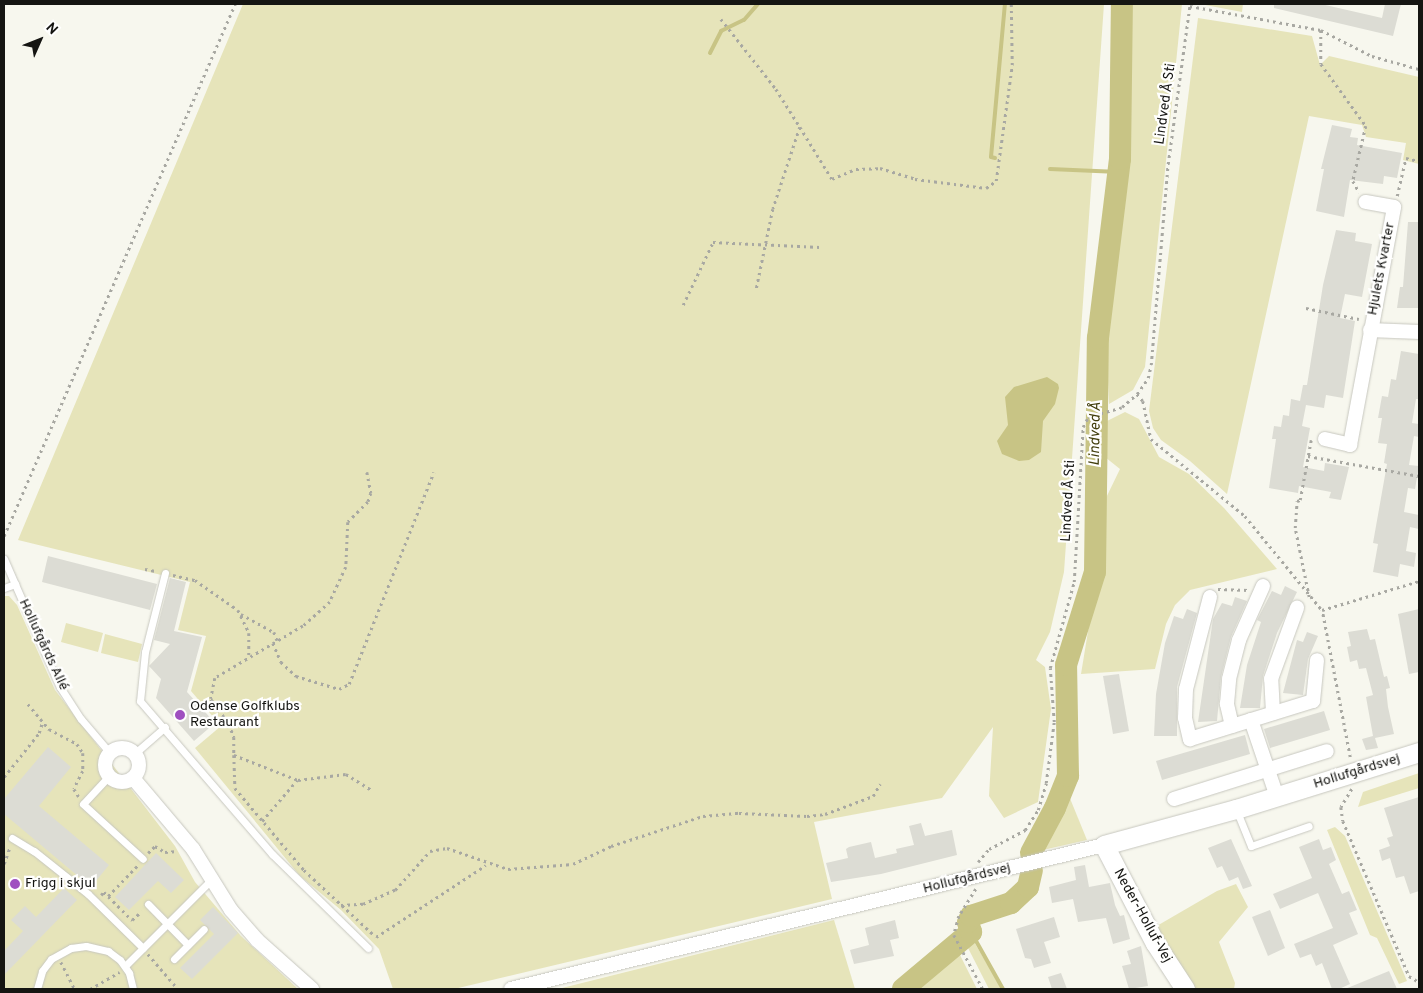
<!DOCTYPE html>
<html>
<head>
<meta charset="utf-8">
<style>
  body { margin:0 }
  #map { position:relative; width:1423px; height:993px; overflow:hidden; background:#f7f7ee; font-family:Overpass,sans-serif }
  div>[style] { position:absolute }
  [style*='--x'] { left:calc(var(--x)*1px); top:calc(var(--y)*1px); width:calc(var(--w)*1px); rotate:calc(var(--a)*1deg) }
  .green>* { inset:0; background:#e6e4ba }
  .water>* { inset:0; background:#c8c485 }
  .stream>* { height:4px; margin:-2px; padding:0 2px; transform-origin:2px; border-radius:2px; background:#c8c485 }
  .river>* { height:22px; margin:-11px; padding:0 11px; transform-origin:11px; border-radius:11px; background:#c8c485 }
  .building>* { inset:0; background:#dcdcd4 }
  .path>* { height:2.5px; margin-top:-1.25px; transform-origin:0; background:repeating-linear-gradient(90deg,#a8a8a2 0 2.5px,transparent 0 6.5px) }
  .roads { filter:drop-shadow(0 0 1px #c7c7bf) drop-shadow(0 0 1px #c7c7bf) }
  .lane>* { height:7px; margin:-3.5px; padding:0 3.5px; transform-origin:3.5px; border-radius:3.5px; background:#fff }
  .street>* { height:14px; margin:-7px; padding:0 7px; transform-origin:7px; border-radius:7px; background:#fff }
  .street>.ring { margin:-7px; padding:0; box-sizing:content-box; background:none; border:14px solid #fff; border-radius:50% }
  .secondary>* { height:19px; margin:-9.5px; padding:0 9.5px; transform-origin:9.5px; border-radius:9.5px; background:#fff }
  .dots>* { width:14px; height:14px; translate:-50% -50%; box-sizing:border-box; border:2px solid #fffffe; border-radius:50% }
  span { translate:-50% -50%; white-space:nowrap; text-align:center; line-height:1.15; -webkit-text-stroke:4.5px #fffffe; paint-order:stroke }
  .street-label { font-size:14px; color:#151512 }
  .poi-label { font-size:14px; color:#151512 }
  .left { translate:0 -50%; text-align:left }
  .water-label { font-size:15px; color:#423e0c; font-style:italic }
  .frame { position:absolute; inset:0; border:5px solid #151512; pointer-events:none }
  .north { position:absolute; left:15px; top:15px; width:50px; height:50px; -webkit-text-stroke:4px #fffffe; paint-order:stroke; rotate:46deg; font-size:14px; font-weight:700; line-height:20px; text-align:center; color:#151512 }
  .north::after { content:''; display:block; margin:auto; width:18px; height:22px; background:#151512; clip-path:polygon(50% 0,100% 100%,50% 72%,0 100%) }
</style>
</head>
<body>
<div id="map">
  <div class="green">
    <div style="clip-path:polygon(243px 4px,1104px 4px,1064px 572px,1050px 632px,1036px 660px,1045px 667px,1051px 709px,1038px 802px,1004px 818px,989px 796px,993px 727px,942px 798px,814px 822px,832px 899px,454px 989px,393px 989px,379px 949px,341px 910px,300px 876px,195px 748px,221px 726px,191px 691px,206px 636px,178px 630px,190px 582px,18px 540px)"></div>
    <div style="clip-path:polygon(1126px 4px,1182px 4px,1145px 367px,1133px 390px,1109px 404px,1105px 318px,1127px 143px)"></div>
    <div style="clip-path:polygon(1200px 4px,1243px 4px,1242px 12px)"></div>
    <div style="clip-path:polygon(1198px 18px,1312px 36px,1320px 65px,1329px 56px,1419px 77px,1419px 164px,1403px 160px,1406px 143px,1366px 137px,1362px 125px,1309px 116px,1227px 494px,1190px 461px,1161px 440px,1153px 428px,1149px 411px)"></div>
    <div style="clip-path:polygon(1125px 412px,1139px 419px,1159px 457px,1189px 474px,1224px 508px,1277px 569px,1190px 590px,1175px 605px,1166px 624px,1155px 669px,1081px 674px,1101px 552px,1105px 500px,1120px 469px,1105px 457px,1107px 421px)"></div>
    <div style="clip-path:polygon(4px 596px,9px 596px,17px 605px,55px 690px,175px 846px,195px 882px,241px 936px,298px 989px,4px 989px)"></div>
    <div style="clip-path:polygon(66px 623px,103px 633px,98px 652px,61px 642px)"></div>
    <div style="clip-path:polygon(105px 634px,142px 644px,138px 662px,101px 653px)"></div>
    <div style="clip-path:polygon(1419px 773px,1419px 788px,1358px 807px,1363px 792px)"></div>
    <div style="clip-path:polygon(1069px 796px,1087px 840px,1034px 852px)"></div>
    <div style="clip-path:polygon(1335px 827px,1345px 836px,1407px 981px,1399px 984px,1377px 938px,1370px 935px,1327px 830px)"></div>
    <div style="clip-path:polygon(1236px 884px,1248px 907px,1219px 942px,1235px 983px,1234px 989px,1194px 989px,1155px 927px,1217px 891px)"></div>
    <div style="clip-path:polygon(834px 920px,855px 989px,558px 989px)"></div>
    <div style="clip-path:polygon(974px 942px,998px 982px,1001px 989px,989px 989px,967px 946px)"></div>
    <div style="clip-path:polygon(959px 953px,977px 989px,913px 989px,952px 956px)"></div>
  </div>
  <div class="water">
    <div style="clip-path:polygon(1047px 377px,1058px 384px,1059px 388px,1055px 404px,1043px 421px,1041px 452px,1029px 460px,1019px 461px,1002px 454px,997px 441px,1008px 425px,1005px 397px,1014px 387px)"></div>
  </div>
  <div class="stream">
    <div style="--x:710;--y:53;--w:25;--a:-63"></div>
    <div style="--x:721;--y:31;--w:25;--a:-26"></div>
    <div style="--x:744;--y:20;--w:21;--a:-49"></div>
    <div style="--x:995;--y:158;--w:4;--a:-166"></div>
    <div style="--x:991;--y:157;--w:154;--a:-84.8"></div>
    <div style="--x:1050;--y:169;--w:69;--a:2.5"></div>
    <div style="--x:971;--y:932;--w:65;--a:60.7"></div>
  </div>
  <div class="river">
    <div style="--x:1031;--y:853;--w:51;--a:-61.9"></div>
    <div style="--x:1055;--y:808;--w:35;--a:-68"></div>
    <div style="--x:1068;--y:776;--w:111;--a:-91"></div>
    <div style="--x:1066;--y:665;--w:97;--a:-72.7"></div>
    <div style="--x:1095;--y:572;--w:234;--a:-89.3"></div>
    <div style="--x:1098;--y:338;--w:180;--a:-83"></div>
    <div style="--x:1120;--y:159;--w:155;--a:-89.3"></div>
    <div style="--x:903;--y:989;--w:89;--a:-40"></div>
    <div style="--x:971;--y:932;--w:10;--a:-107"></div>
    <div style="--x:968;--y:922;--w:7;--a:-63"></div>
    <div style="--x:971;--y:916;--w:42;--a:-18"></div>
    <div style="--x:1011;--y:903;--w:23;--a:-43"></div>
    <div style="--x:1028;--y:887;--w:17;--a:-77"></div>
  </div>
  <div class="building">
    <div style="clip-path:polygon(1274px 4px,1321px 4px,1382px 18px,1385px 4px,1401px 4px,1393px 36px,1274px 8px)"></div>
    <div style="clip-path:polygon(1332px 125px,1352px 129px,1350px 137px,1358px 138px,1357px 145px,1402px 153px,1397px 178px,1384px 176px,1383px 184px,1350px 180px,1344px 217px,1316px 211px,1324px 169px,1321px 169px)"></div>
    <div style="clip-path:polygon(1408px 222px,1419px 222px,1419px 308px,1397px 308px,1400px 287px,1403px 287px)"></div>
    <div style="clip-path:polygon(1336px 230px,1356px 233px,1355px 241px,1372px 244px,1362px 297px,1345px 294px,1340px 318px,1355px 321px,1343px 398px,1326px 395px,1324px 408px,1306px 405px,1302px 426px,1310px 428px,1303px 467px,1324px 471px,1325px 463px,1349px 467px,1341px 500px,1329px 498px,1331px 492px,1299px 486px,1298px 493px,1269px 488px,1276px 439px,1272px 439px,1274px 426px,1281px 427px,1283px 415px,1289px 416px,1291px 399px,1300px 401px,1303px 385px,1307px 385px,1323px 285px)"></div>
    <div style="clip-path:polygon(1401px 351px,1419px 354px,1419px 399px,1416px 399px,1412px 423px,1419px 424px,1419px 437px,1414px 436px,1409px 465px,1419px 466px,1415px 489px,1408px 488px,1404px 512px,1419px 515px,1419px 529px,1410px 527px,1406px 551px,1416px 553px,1414px 567px,1400px 564px,1398px 577px,1373px 572px,1378px 544px,1373px 543px,1387px 464px,1384px 463px,1387px 444px,1378px 443px,1382px 418px,1378px 418px,1382px 396px,1388px 397px,1391px 379px,1396px 380px)"></div>
    <div style="clip-path:polygon(48px 556px,157px 584px,150px 610px,42px 582px)"></div>
    <div style="clip-path:polygon(170px 578px,186px 582px,174px 631px,202px 637px,187px 692px,215px 723px,194px 741px,156px 698px,161px 679px,149px 666px,170px 644px,154px 640px)"></div>
    <div style="clip-path:polygon(1285px 586px,1297px 592px,1277px 633px,1263px 676px,1260px 708px,1240px 708px,1247px 665px,1261px 622px,1257px 620px,1272px 591px,1281px 595px)"></div>
    <div style="clip-path:polygon(1235px 597px,1247px 601px,1231px 637px,1221px 677px,1217px 721px,1198px 722px,1213px 619px,1222px 603px,1232px 606px)"></div>
    <div style="clip-path:polygon(1187px 609px,1197px 613px,1177px 687px,1177px 736px,1154px 736px,1156px 694px,1165px 643px,1174px 616px,1183px 619px)"></div>
    <div style="clip-path:polygon(1419px 609px,1419px 672px,1409px 674px,1398px 614px)"></div>
    <div style="clip-path:polygon(1367px 629px,1370px 640px,1375px 639px,1384px 677px,1387px 676px,1390px 688px,1386px 689px,1388px 707px,1394px 734px,1375px 738px,1378px 748px,1366px 750px,1362px 739px,1373px 736px,1366px 697px,1373px 695px,1366px 668px,1359px 669px,1357px 660px,1350px 662px,1347px 647px,1351px 646px,1348px 632px)"></div>
    <div style="clip-path:polygon(1307px 632px,1318px 636px,1308px 659px,1303px 695px,1283px 693px,1297px 640px,1303px 642px)"></div>
    <div style="clip-path:polygon(1119px 674px,1129px 731px,1113px 734px,1103px 676px)"></div>
    <div style="clip-path:polygon(1324px 711px,1330px 730px,1270px 748px,1264px 729px)"></div>
    <div style="clip-path:polygon(1245px 735px,1250px 754px,1162px 780px,1156px 761px)"></div>
    <div style="clip-path:polygon(48px 747px,71px 767px,39px 806px,109px 865px,91px 887px,4px 814px,4px 799px)"></div>
    <div style="clip-path:polygon(1419px 797px,1419px 891px,1410px 894px,1404px 876px,1396px 878px,1390px 858px,1382px 861px,1379px 850px,1390px 846px,1387px 838px,1393px 836px,1384px 808px)"></div>
    <div style="clip-path:polygon(921px 823px,925px 836px,952px 830px,957px 855px,881px 874px,831px 882px,826px 863px,848px 858px,846px 849px,849px 847px,871px 842px,875px 858px,897px 853px,896px 849px,914px 845px,909px 826px)"></div>
    <div style="clip-path:polygon(1231px 839px,1252px 886px,1243px 889px,1238px 877px,1229px 881px,1222px 866px,1217px 868px,1208px 848px)"></div>
    <div style="clip-path:polygon(1319px 839px,1323px 850px,1331px 847px,1336px 860px,1329px 864px,1342px 894px,1349px 891px,1357px 910px,1349px 913px,1358px 934px,1333px 945px,1350px 984px,1339px 989px,1332px 989px,1322px 963px,1316px 966px,1311px 954px,1300px 958px,1294px 944px,1333px 928px,1318px 893px,1280px 909px,1273px 894px,1312px 878px,1299px 847px)"></div>
    <div style="clip-path:polygon(156px 853px,184px 880px,171px 893px,158px 881px,129px 910px,115px 897px)"></div>
    <div style="clip-path:polygon(1085px 865px,1089px 887px,1110px 883px,1115px 905px,1120px 916px,1124px 915px,1130px 939px,1113px 944px,1106px 918px,1078px 922px,1073px 899px,1052px 903px,1049px 887px,1076px 880px,1074px 867px)"></div>
    <div style="clip-path:polygon(64px 888px,77px 900px,4px 975px,4px 951px,23px 931px,11px 920px,25px 906px,36px 917px)"></div>
    <div style="clip-path:polygon(213px 907px,238px 933px,192px 979px,180px 968px,214px 934px,200px 920px)"></div>
    <div style="clip-path:polygon(1270px 910px,1285px 948px,1268px 956px,1252px 917px)"></div>
    <div style="clip-path:polygon(1054px 917px,1060px 937px,1044px 942px,1051px 963px,1034px 968px,1031px 959px,1025px 958px,1016px 929px)"></div>
    <div style="clip-path:polygon(895px 920px,899px 938px,890px 940px,894px 956px,854px 964px,850px 950px,869px 945px,865px 928px)"></div>
    <div style="clip-path:polygon(1141px 946px,1148px 986px,1129px 989px,1122px 966px,1131px 964px,1127px 951px)"></div>
    <div style="clip-path:polygon(1389px 971px,1397px 989px,1345px 989px)"></div>
    <div style="clip-path:polygon(1061px 973px,1067px 989px,1052px 989px,1048px 977px)"></div>
  </div>
  <div class="path">
    <div style="--x:1190;--y:6;--w:133;--a:10.4"></div>
    <div style="--x:1321;--y:30;--w:57;--a:27"></div>
    <div style="--x:1372;--y:56;--w:49;--a:15.5"></div>
    <div style="--x:721;--y:19;--w:89;--a:51.8"></div>
    <div style="--x:776;--y:89;--w:45;--a:57.7"></div>
    <div style="--x:800;--y:127;--w:86;--a:108.2"></div>
    <div style="--x:773;--y:209;--w:84;--a:101.7"></div>
    <div style="--x:1321;--y:30;--w:34;--a:90"></div>
    <div style="--x:1321;--y:64;--w:77;--a:54"></div>
    <div style="--x:1366;--y:126;--w:57;--a:103.3"></div>
    <div style="--x:1353;--y:181;--w:13;--a:61"></div>
    <div style="--x:800;--y:127;--w:61;--a:58.4"></div>
    <div style="--x:832;--y:179;--w:26;--a:-23"></div>
    <div style="--x:856;--y:169;--w:24;--a:-2"></div>
    <div style="--x:880;--y:168;--w:37;--a:17"></div>
    <div style="--x:915;--y:179;--w:72;--a:7.2"></div>
    <div style="--x:986;--y:188;--w:12;--a:-35"></div>
    <div style="--x:996;--y:181;--w:117;--a:-82.1"></div>
    <div style="--x:1012;--y:65;--w:61;--a:-90.9"></div>
    <div style="--x:1397;--y:196;--w:39;--a:-77"></div>
    <div style="--x:1406;--y:158;--w:13;--a:13"></div>
    <div style="--x:683;--y:305;--w:70;--a:-64.5"></div>
    <div style="--x:713;--y:242;--w:107;--a:2.7"></div>
    <div style="--x:1306;--y:308;--w:54;--a:11.7"></div>
    <div style="--x:1137;--y:394;--w:9;--a:49"></div>
    <div style="--x:1143;--y:401;--w:39;--a:78"></div>
    <div style="--x:1151;--y:439;--w:122;--a:39.3"></div>
    <div style="--x:1245;--y:516;--w:122;--a:50.7"></div>
    <div style="--x:1308;--y:456;--w:113;--a:10.2"></div>
    <div style="--x:367;--y:472;--w:21;--a:79"></div>
    <div style="--x:371;--y:493;--w:9;--a:108"></div>
    <div style="--x:368;--y:502;--w:28;--a:135"></div>
    <div style="--x:348;--y:522;--w:45;--a:92.5"></div>
    <div style="--x:346;--y:567;--w:38;--a:115"></div>
    <div style="--x:330;--y:602;--w:36;--a:138"></div>
    <div style="--x:303;--y:626;--w:102;--a:149.4"></div>
    <div style="--x:215;--y:678;--w:21;--a:101"></div>
    <div style="--x:211;--y:699;--w:31;--a:54"></div>
    <div style="--x:229;--y:724;--w:14;--a:69"></div>
    <div style="--x:234;--y:737;--w:18;--a:90"></div>
    <div style="--x:234;--y:755;--w:69;--a:21.3"></div>
    <div style="--x:298;--y:780;--w:48;--a:-7.1"></div>
    <div style="--x:346;--y:774;--w:31;--a:32"></div>
    <div style="--x:4;--y:536;--w:580;--a:-66.53"></div>
    <div style="--x:145;--y:569;--w:11;--a:10"></div>
    <div style="--x:173;--y:575;--w:23;--a:13"></div>
    <div style="--x:195;--y:580;--w:52;--a:34.9"></div>
    <div style="--x:238;--y:610;--w:25;--a:64"></div>
    <div style="--x:249;--y:633;--w:25;--a:90"></div>
    <div style="--x:1218;--y:589;--w:31;--a:2"></div>
    <div style="--x:1309;--y:597;--w:70;--a:-101.5"></div>
    <div style="--x:1295;--y:528;--w:27;--a:-86"></div>
    <div style="--x:1297;--y:501;--w:3;--a:-18"></div>
    <div style="--x:1300;--y:500;--w:61;--a:-79.6"></div>
    <div style="--x:241;--y:614;--w:38;--a:29"></div>
    <div style="--x:274;--y:632;--w:9;--a:69"></div>
    <div style="--x:273;--y:643;--w:21;--a:67"></div>
    <div style="--x:281;--y:662;--w:21;--a:43"></div>
    <div style="--x:296;--y:676;--w:45;--a:16.8"></div>
    <div style="--x:339;--y:689;--w:11;--a:-27"></div>
    <div style="--x:349;--y:684;--w:228;--a:-68.2"></div>
    <div style="--x:28;--y:704;--w:33;--a:50"></div>
    <div style="--x:49;--y:729;--w:32;--a:28"></div>
    <div style="--x:77;--y:744;--w:11;--a:56"></div>
    <div style="--x:83;--y:753;--w:18;--a:90"></div>
    <div style="--x:83;--y:771;--w:20;--a:117"></div>
    <div style="--x:74;--y:789;--w:9;--a:58"></div>
    <div style="--x:234;--y:755;--w:33;--a:88"></div>
    <div style="--x:235;--y:788;--w:107;--a:49.9"></div>
    <div style="--x:304;--y:870;--w:98;--a:42.9"></div>
    <div style="--x:376;--y:937;--w:131;--a:-33.2"></div>
    <div style="--x:1350;--y:757;--w:150;--a:-100.8"></div>
    <div style="--x:1322;--y:610;--w:101;--a:-16.6"></div>
    <div style="--x:4;--y:777;--w:56;--a:-51.5"></div>
    <div style="--x:39;--y:733;--w:10;--a:-73"></div>
    <div style="--x:1352;--y:789;--w:21;--a:121"></div>
    <div style="--x:1341;--y:807;--w:14;--a:82"></div>
    <div style="--x:1343;--y:821;--w:168;--a:66.9"></div>
    <div style="--x:1409;--y:976;--w:12;--a:31"></div>
    <div style="--x:262;--y:821;--w:54;--a:-49.5"></div>
    <div style="--x:148;--y:853;--w:10;--a:-45"></div>
    <div style="--x:155;--y:846;--w:12;--a:31"></div>
    <div style="--x:165;--y:852;--w:13;--a:-4"></div>
    <div style="--x:978;--y:862;--w:17;--a:-50"></div>
    <div style="--x:989;--y:849;--w:41;--a:-27.8"></div>
    <div style="--x:1025;--y:830;--w:24;--a:-57"></div>
    <div style="--x:1038;--y:810;--w:28;--a:-73"></div>
    <div style="--x:1046;--y:783;--w:62;--a:-82.5"></div>
    <div style="--x:1054;--y:722;--w:54;--a:-94.2"></div>
    <div style="--x:1050;--y:668;--w:89;--a:-74.4"></div>
    <div style="--x:1074;--y:582;--w:155;--a:-86.7"></div>
    <div style="--x:1083;--y:427;--w:11;--a:-63"></div>
    <div style="--x:1088;--y:417;--w:35;--a:-16"></div>
    <div style="--x:1122;--y:407;--w:20;--a:-41"></div>
    <div style="--x:1137;--y:394;--w:19;--a:-55"></div>
    <div style="--x:1148;--y:378;--w:13;--a:-77"></div>
    <div style="--x:1151;--y:365;--w:202;--a:-85.2"></div>
    <div style="--x:1168;--y:164;--w:162;--a:-82.2"></div>
    <div style="--x:4;--y:864;--w:18;--a:-71"></div>
    <div style="--x:976;--y:889;--w:32;--a:122"></div>
    <div style="--x:959;--y:916;--w:20;--a:105"></div>
    <div style="--x:954;--y:935;--w:61;--a:61.8"></div>
    <div style="--x:101;--y:895;--w:4;--a:-45"></div>
    <div style="--x:104;--y:892;--w:40;--a:45"></div>
    <div style="--x:132;--y:920;--w:13;--a:-42"></div>
    <div style="--x:108;--y:896;--w:43;--a:-45.9"></div>
    <div style="--x:341;--y:905;--w:22;--a:-3"></div>
    <div style="--x:363;--y:904;--w:35;--a:-24"></div>
    <div style="--x:395;--y:890;--w:52;--a:-48.1"></div>
    <div style="--x:430;--y:851;--w:17;--a:-10"></div>
    <div style="--x:447;--y:848;--w:65;--a:19"></div>
    <div style="--x:508;--y:869;--w:65;--a:-4.4"></div>
    <div style="--x:573;--y:864;--w:42;--a:-25.3"></div>
    <div style="--x:611;--y:846;--w:97;--a:-18.1"></div>
    <div style="--x:703;--y:816;--w:36;--a:-5"></div>
    <div style="--x:739;--y:813;--w:68;--a:2.5"></div>
    <div style="--x:807;--y:816;--w:18;--a:-6"></div>
    <div style="--x:825;--y:814;--w:51;--a:-20.6"></div>
    <div style="--x:873;--y:796;--w:14;--a:-60"></div>
    <div style="--x:148;--y:954;--w:46;--a:49.4"></div>
    <div style="--x:61;--y:962;--w:30;--a:63"></div>
    <div style="--x:90;--y:989;--w:34;--a:-30"></div>
  </div>
  <div class="roads">
    <div class="lane">
      <div style="--x:4;--y:559;--w:140;--a:66.4"></div>
      <div style="--x:60;--y:687;--w:38;--a:57"></div>
      <div style="--x:81;--y:719;--w:45;--a:49.5"></div>
      <div style="--x:165;--y:573;--w:81;--a:104.2"></div>
      <div style="--x:145;--y:652;--w:49;--a:95.8"></div>
      <div style="--x:140;--y:701;--w:203;--a:49.2"></div>
      <div style="--x:273;--y:855;--w:133;--a:44.4"></div>
      <div style="--x:4;--y:588;--w:12;--a:-20"></div>
      <div style="--x:134;--y:754;--w:41;--a:-41.1"></div>
      <div style="--x:109;--y:776;--w:38;--a:133"></div>
      <div style="--x:83;--y:804;--w:81;--a:42.5"></div>
      <div style="--x:1236;--y:809;--w:40;--a:68"></div>
      <div style="--x:1251;--y:846;--w:61;--a:-19"></div>
      <div style="--x:12;--y:838;--w:26;--a:31"></div>
      <div style="--x:34;--y:851;--w:69;--a:38.5"></div>
      <div style="--x:88;--y:894;--w:77;--a:44.5"></div>
      <div style="--x:148;--y:904;--w:57;--a:45.7"></div>
      <div style="--x:174;--y:959;--w:42;--a:-45"></div>
      <div style="--x:125;--y:966;--w:123;--a:-45"></div>
      <div style="--x:37;--y:989;--w:19;--a:-74"></div>
      <div style="--x:42;--y:971;--w:15;--a:-53"></div>
      <div style="--x:51;--y:959;--w:23;--a:-29"></div>
      <div style="--x:71;--y:948;--w:15;--a:-8"></div>
      <div style="--x:86;--y:946;--w:23;--a:13"></div>
      <div style="--x:108;--y:951;--w:15;--a:37"></div>
      <div style="--x:120;--y:960;--w:16;--a:55"></div>
      <div style="--x:129;--y:973;--w:16;--a:76"></div>
    </div>
    <div class="street">
      <div style="--x:1370;--y:330;--w:49;--a:2.3"></div>
      <div style="--x:1325;--y:439;--w:26;--a:13"></div>
      <div style="--x:1350;--y:445;--w:242;--a:-79.5"></div>
      <div style="--x:1394;--y:207;--w:29;--a:-170"></div>
      <div style="--x:1210;--y:597;--w:95;--a:104.6"></div>
      <div style="--x:1186;--y:689;--w:29;--a:92"></div>
      <div style="--x:1185;--y:718;--w:22;--a:77"></div>
      <div style="--x:1190;--y:739;--w:129;--a:-17.2"></div>
      <div style="--x:1313;--y:701;--w:41;--a:-84.4"></div>
      <div style="--x:1273;--y:713;--w:34;--a:-93"></div>
      <div style="--x:1271;--y:679;--w:76;--a:-69.9"></div>
      <div style="--x:1251;--y:720;--w:81;--a:71.3"></div>
      <div style="--x:1232;--y:726;--w:23;--a:-103"></div>
      <div style="--x:1227;--y:704;--w:25;--a:-85"></div>
      <div style="--x:1229;--y:679;--w:40;--a:-75.6"></div>
      <div style="--x:1239;--y:640;--w:59;--a:-66"></div>
      <div class="ring" style="left:105px;top:748px;width:20px;height:20px"></div>
      <div style="--x:133;--y:778;--w:93;--a:49.8"></div>
      <div style="--x:193;--y:849;--w:72;--a:58.1"></div>
      <div style="--x:231;--y:910;--w:40;--a:49"></div>
      <div style="--x:257;--y:940;--w:74;--a:41.7"></div>
      <div style="--x:1174;--y:799;--w:160;--a:-17.4"></div>
      <div style="--x:511;--y:989;--w:610;--a:-13.65"></div>
    </div>
    <div class="secondary">
      <div style="--x:1185;--y:989;--w:55;--a:-123.1"></div>
      <div style="--x:1155;--y:943;--w:110;--a:-117.5"></div>
      <div style="--x:1104;--y:845;--w:137;--a:-15.3"></div>
      <div style="--x:1236;--y:809;--w:192;--a:-17.3"></div>
    </div>
  </div>
  <div class="dots">
    <div style="left:180px;top:715px;background:#9f4fc0"></div>
    <div style="left:15px;top:884px;background:#9f4fc0"></div>
  </div>
  <div class="street-label">
    <span style="left:1166px;top:104px;rotate:-82deg">Lindved Å Sti</span>
    <span style="left:1382px;top:269px;rotate:-79deg">Hjulets Kvarter</span>
    <span style="left:1069px;top:501px;rotate:-87deg">Lindved Å Sti</span>
    <span style="left:43px;top:645px;rotate:65deg">Hollufgårds Allé</span>
    <span style="left:1357px;top:772px;rotate:-17deg">Hollufgårdsvej</span>
    <span style="left:967px;top:879px;rotate:-14deg">Hollufgårdsvej</span>
    <span style="left:1142px;top:916px;rotate:61deg">Neder-Holluf-Vej</span>
  </div>
  <div class="poi-label">
    <span class="left" style="left:190px;top:715px">Odense Golfklubs<br>Restaurant</span>
    <span class="left" style="left:25px;top:884px">Frigg i skjul</span>
  </div>
  <div class="water-label">
    <span style="left:1096px;top:434px;rotate:-89deg">Lindved Å</span>
  </div>
  <div class="frame"></div>
  <div class="north">N</div>
</div>
</body>
</html>
